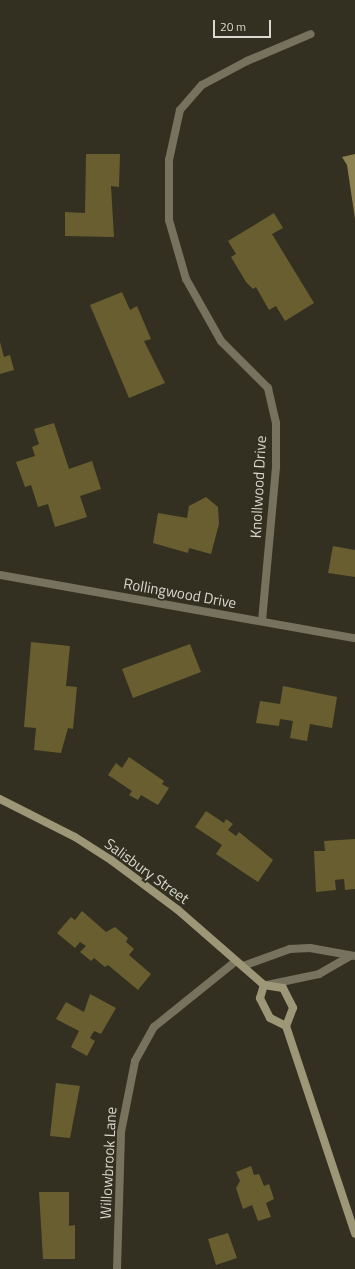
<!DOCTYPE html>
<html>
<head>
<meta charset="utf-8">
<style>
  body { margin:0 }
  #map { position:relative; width:355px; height:1269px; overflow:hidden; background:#333021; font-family:"Titillium Web",sans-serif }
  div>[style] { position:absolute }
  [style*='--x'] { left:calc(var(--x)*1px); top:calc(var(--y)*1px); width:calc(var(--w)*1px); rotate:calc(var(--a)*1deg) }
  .water>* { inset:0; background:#8c8151 }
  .building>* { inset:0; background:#685e2f }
  .minor>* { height:8px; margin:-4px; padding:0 4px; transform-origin:4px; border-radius:4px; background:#76725e }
  .tertiary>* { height:8px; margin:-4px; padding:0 4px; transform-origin:4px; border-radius:4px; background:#76725e }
  .secondary>* { height:8px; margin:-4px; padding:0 4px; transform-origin:4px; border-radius:4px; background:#9e9777 }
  span { translate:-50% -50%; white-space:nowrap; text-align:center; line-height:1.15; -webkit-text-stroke:4px #333021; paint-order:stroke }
  .street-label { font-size:15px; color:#dad8cf }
  .scale { position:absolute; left:213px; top:20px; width:58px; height:18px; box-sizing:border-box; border:2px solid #dad8cf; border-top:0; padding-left:5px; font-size:12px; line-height:14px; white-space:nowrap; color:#dad8cf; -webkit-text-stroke:3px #333021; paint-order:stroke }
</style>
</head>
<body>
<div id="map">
  <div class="water">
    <div style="clip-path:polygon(355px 154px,355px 219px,347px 165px,342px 157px)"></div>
  </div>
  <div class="building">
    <div style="clip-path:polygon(86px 154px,120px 154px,119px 187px,111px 186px,114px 237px,65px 236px,65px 212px,85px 213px)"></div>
    <div style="clip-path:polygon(274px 213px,283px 228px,272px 234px,314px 303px,285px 321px,276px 306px,269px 310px,256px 287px,253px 289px,246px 282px,231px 257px,236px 254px,228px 241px)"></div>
    <div style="clip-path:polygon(122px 292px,130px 310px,137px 306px,151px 339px,144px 341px,165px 383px,129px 398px,90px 305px)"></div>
    <div style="clip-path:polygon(0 342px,4px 357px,10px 355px,14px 370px,0 374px)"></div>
    <div style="clip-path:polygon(54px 423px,69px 469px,92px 461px,101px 489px,80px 496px,87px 517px,55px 527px,48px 504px,38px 507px,31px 485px,25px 487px,16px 462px,35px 456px,32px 447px,39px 444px,34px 429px)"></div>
    <div style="clip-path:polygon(206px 497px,218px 507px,219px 524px,211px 554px,189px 548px,188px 553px,153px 543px,158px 513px,187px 518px,189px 506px)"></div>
    <div style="clip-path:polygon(333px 546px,355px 550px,355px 577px,328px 573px)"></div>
    <div style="clip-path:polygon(31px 642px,70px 646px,66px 686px,77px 687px,73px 729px,68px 728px,61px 753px,34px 750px,36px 728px,24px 727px)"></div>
    <div style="clip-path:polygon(190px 644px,201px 672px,133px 698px,122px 669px)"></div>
    <div style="clip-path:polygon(283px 686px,337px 697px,332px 728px,310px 724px,307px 741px,290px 738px,293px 721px,280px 719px,279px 726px,256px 723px,260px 701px,280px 704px)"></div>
    <div style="clip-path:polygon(129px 757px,164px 781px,162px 784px,169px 788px,158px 805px,141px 795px,138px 800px,129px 795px,132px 791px,108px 775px,116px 763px,122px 768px)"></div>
    <div style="clip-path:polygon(206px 811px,224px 823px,226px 819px,233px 824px,228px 830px,236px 836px,239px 832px,273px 860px,258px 882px,216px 854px,222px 845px,195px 827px)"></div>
    <div style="clip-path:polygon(355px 839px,355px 889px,345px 890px,344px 879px,335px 880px,336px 890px,316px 892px,314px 851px,325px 851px,324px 841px)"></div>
    <div style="clip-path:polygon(82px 911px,106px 932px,115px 927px,128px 938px,126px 942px,134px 949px,129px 955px,151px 974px,138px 990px,108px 965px,105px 967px,94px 958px,91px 961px,80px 952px,86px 946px,80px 942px,75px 948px,57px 933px,71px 917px,75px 920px)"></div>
    <div style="clip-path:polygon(90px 994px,116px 1008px,101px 1034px,94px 1031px,90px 1038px,95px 1041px,87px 1056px,71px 1047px,79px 1031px,56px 1019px,66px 1002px,84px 1012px)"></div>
    <div style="clip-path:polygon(56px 1083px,80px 1086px,70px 1138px,50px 1136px)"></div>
    <div style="clip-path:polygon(251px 1166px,254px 1175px,259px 1174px,264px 1186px,269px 1184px,274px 1199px,266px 1203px,271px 1217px,258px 1221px,252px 1205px,243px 1209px,236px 1188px,240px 1181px,236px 1172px)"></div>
    <div style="clip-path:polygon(39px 1192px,69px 1192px,69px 1226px,75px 1225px,75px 1259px,43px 1259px)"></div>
    <div style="clip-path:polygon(228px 1233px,237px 1258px,216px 1265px,208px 1239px)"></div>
  </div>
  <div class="minor">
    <div style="--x:0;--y:575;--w:361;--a:10.1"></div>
    <div style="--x:262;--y:621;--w:156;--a:-84.8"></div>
    <div style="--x:276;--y:466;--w:43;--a:-90"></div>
    <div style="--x:276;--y:423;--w:36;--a:-103"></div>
    <div style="--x:268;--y:388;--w:66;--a:-135"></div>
    <div style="--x:221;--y:341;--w:71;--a:-119.4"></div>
    <div style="--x:186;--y:279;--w:61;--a:-106.1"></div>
    <div style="--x:169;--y:220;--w:60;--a:-90"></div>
    <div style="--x:169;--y:160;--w:51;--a:-77.6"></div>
    <div style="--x:180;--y:110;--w:33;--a:-49"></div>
    <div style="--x:202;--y:85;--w:51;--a:-28.1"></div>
    <div style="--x:247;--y:61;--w:69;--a:-22.9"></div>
    <div style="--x:117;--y:1269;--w:137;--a:-88.3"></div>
    <div style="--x:121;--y:1132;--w:72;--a:-78.8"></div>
    <div style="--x:135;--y:1061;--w:39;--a:-61"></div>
    <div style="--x:154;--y:1027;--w:105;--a:-38.8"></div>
  </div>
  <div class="tertiary">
    <div style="--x:243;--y:966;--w:50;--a:-19.9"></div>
    <div style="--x:290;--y:949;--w:20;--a:-3"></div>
    <div style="--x:310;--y:948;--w:46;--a:10.1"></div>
    <div style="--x:267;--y:985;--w:53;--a:-11.9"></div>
    <div style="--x:319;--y:974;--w:36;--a:-30"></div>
  </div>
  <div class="secondary">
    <div style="--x:0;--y:799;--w:84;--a:26.9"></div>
    <div style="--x:75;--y:837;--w:43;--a:32.6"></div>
    <div style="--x:111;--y:860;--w:84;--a:36.7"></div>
    <div style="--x:178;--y:910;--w:114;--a:41.1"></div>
    <div style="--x:286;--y:1026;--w:18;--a:-153"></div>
    <div style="--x:270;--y:1018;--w:22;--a:-117"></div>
    <div style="--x:260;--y:998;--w:14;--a:-73"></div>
    <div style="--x:264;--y:985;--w:19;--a:9"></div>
    <div style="--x:283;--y:988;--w:22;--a:63"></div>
    <div style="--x:293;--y:1008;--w:19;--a:111"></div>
    <div style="--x:286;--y:1026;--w:219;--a:71.6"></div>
  </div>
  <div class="street-label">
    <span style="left:258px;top:487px;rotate:-87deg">Knollwood Drive</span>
    <span style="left:180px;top:593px;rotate:10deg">Rollingwood Drive</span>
    <span style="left:147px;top:871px;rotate:36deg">Salisbury Street</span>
    <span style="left:108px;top:1163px;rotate:-87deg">Willowbrook Lane</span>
  </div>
  <div class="scale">20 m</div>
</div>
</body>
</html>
